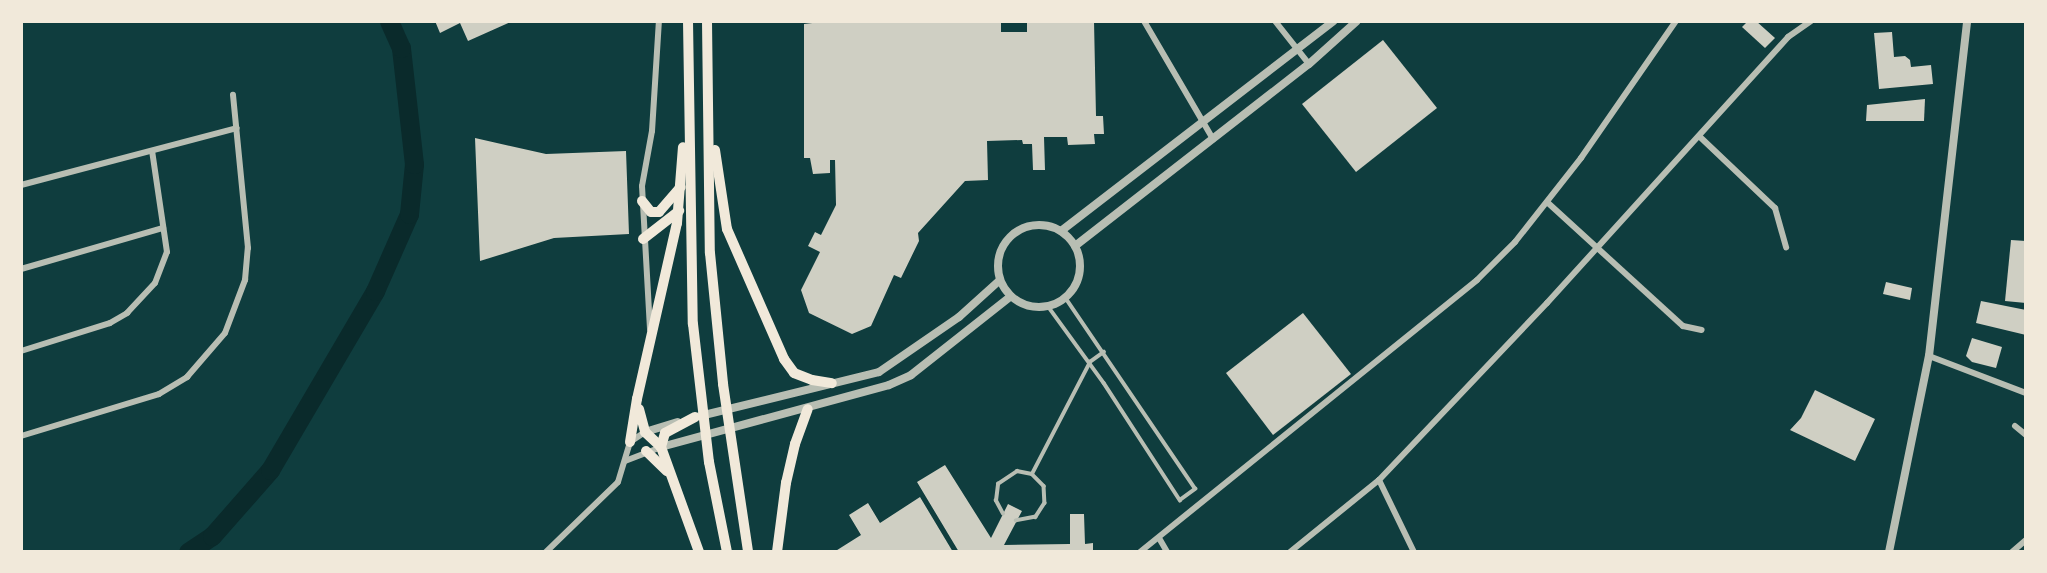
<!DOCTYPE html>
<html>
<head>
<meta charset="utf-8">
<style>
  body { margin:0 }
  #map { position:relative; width:2047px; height:573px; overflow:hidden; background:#0f3d3e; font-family:"Archivo Narrow",sans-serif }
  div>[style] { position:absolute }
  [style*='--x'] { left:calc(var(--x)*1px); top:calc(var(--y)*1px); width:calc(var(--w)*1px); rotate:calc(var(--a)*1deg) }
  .river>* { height:19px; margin:-9.5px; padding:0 9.5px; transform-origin:9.5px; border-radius:9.5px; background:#0a2a2b }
  .building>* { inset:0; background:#cfcfc3 }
  .service>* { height:3.5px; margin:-1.75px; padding:0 1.75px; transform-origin:1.75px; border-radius:1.75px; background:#b8beb3 }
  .minor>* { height:6px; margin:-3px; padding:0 3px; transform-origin:3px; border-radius:3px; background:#b8beb3 }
  .tertiary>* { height:8px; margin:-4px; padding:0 4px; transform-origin:4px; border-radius:4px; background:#b8beb3 }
  .tertiary>.ring { margin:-4px; padding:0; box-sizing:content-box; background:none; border:8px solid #b8beb3; border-radius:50% }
  .trunk>* { height:10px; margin:-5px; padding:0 5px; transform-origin:5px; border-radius:5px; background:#f1e9da }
  span { translate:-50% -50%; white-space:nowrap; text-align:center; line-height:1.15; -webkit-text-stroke:5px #f1e9da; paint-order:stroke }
  .frame { position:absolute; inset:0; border:23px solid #f1e9da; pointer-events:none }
</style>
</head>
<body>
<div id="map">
  <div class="river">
    <div style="--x:188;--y:552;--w:29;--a:-34"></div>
    <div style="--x:212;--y:536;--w:88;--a:-48.7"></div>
    <div style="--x:270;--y:470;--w:208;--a:-59.6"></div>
    <div style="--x:375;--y:291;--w:84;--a:-66.2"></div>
    <div style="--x:409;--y:214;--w:50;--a:-84.3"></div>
    <div style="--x:414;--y:164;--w:117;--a:-96.4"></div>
    <div style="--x:401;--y:48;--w:30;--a:-114"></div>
  </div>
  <div class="building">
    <div style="clip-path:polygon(435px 21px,513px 21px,468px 41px,460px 23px,440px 33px)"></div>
    <div style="clip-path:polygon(829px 21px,1001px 21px,1001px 32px,1027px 32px,1027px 21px,1094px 21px,1096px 116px,1103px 116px,1104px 134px,1094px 134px,1095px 144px,1068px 145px,1067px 137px,1044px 137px,1045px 170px,1033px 170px,1032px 144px,1023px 144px,1022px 140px,987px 141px,988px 180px,965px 181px,918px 233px,919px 241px,901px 278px,894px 275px,871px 326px,852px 334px,809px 313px,801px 290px,820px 252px,808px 246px,815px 232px,821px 235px,836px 205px,835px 160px,830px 160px,830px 173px,813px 174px,810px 158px,804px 158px,804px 24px)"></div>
    <div style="clip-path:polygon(1748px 21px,1756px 21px,1775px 38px,1765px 48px,1742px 27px)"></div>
    <div style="clip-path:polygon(1892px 32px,1894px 57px,1905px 56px,1910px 60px,1911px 67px,1931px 65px,1933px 84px,1879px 89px,1874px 33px)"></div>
    <div style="clip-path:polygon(1383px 40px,1437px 108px,1356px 172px,1302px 104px)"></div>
    <div style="clip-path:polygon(1925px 99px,1924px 121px,1866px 121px,1867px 105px)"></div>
    <div style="clip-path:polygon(475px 138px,546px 154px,626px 151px,629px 234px,554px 238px,480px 261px)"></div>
    <div style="clip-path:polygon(2011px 240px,2026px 241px,2026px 303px,2005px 301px)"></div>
    <div style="clip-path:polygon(1886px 282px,1912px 288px,1910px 300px,1883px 294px)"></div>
    <div style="clip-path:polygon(1981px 301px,2026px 310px,2026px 335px,1976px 323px)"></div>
    <div style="clip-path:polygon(1303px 313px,1351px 374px,1273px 435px,1226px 373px)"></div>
    <div style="clip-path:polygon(1972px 338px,2002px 347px,1996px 368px,1972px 362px,1966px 356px)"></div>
    <div style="clip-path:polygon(1815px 390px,1875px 419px,1855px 461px,1790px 430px,1801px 418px)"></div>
    <div style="clip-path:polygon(945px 465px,991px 538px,1008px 504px,1022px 511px,1004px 545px,1070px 544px,1070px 514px,1084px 514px,1085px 544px,1093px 543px,1093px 552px,959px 552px,917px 482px)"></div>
    <div style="clip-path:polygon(920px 497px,953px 552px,834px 552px,861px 535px,849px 515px,868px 503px,880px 523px)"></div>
  </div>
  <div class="service">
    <div style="--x:1048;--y:306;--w:95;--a:54"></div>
    <div style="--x:1104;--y:383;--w:140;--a:57"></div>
    <div style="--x:1180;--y:500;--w:19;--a:-36"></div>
    <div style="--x:1195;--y:489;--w:231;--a:-124.2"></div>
    <div style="--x:1032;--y:474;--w:126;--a:-62.6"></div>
    <div style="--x:1090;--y:362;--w:17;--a:-36"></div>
    <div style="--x:1003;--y:514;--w:15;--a:-118"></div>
    <div style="--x:996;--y:501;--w:17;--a:-83"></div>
    <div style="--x:998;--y:484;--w:23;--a:-34"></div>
    <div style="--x:1017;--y:471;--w:15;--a:11"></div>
    <div style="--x:1032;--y:474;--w:17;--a:45"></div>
    <div style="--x:1044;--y:486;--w:17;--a:87"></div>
    <div style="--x:1045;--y:503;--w:17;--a:123"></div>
    <div style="--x:1036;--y:517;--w:20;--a:169"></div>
  </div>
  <div class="minor">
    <div style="--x:1144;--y:21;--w:137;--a:59.7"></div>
    <div style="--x:1275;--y:21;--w:55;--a:51.7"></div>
    <div style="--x:1699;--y:136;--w:105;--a:43.5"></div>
    <div style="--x:1775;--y:208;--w:41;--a:74.2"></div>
    <div style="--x:21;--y:185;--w:223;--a:-14.8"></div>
    <div style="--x:1547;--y:202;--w:184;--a:42.4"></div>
    <div style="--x:1683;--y:326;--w:19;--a:12"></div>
    <div style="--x:21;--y:269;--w:148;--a:-16.1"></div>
    <div style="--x:650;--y:329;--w:143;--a:-93.2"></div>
    <div style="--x:642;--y:186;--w:56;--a:-79.7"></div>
    <div style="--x:652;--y:131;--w:110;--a:-86.4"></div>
    <div style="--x:21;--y:351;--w:93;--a:-17.5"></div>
    <div style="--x:110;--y:323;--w:20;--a:-30"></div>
    <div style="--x:127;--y:313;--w:41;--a:-47"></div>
    <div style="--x:155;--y:283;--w:33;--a:-69"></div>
    <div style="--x:167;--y:252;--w:102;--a:-98.4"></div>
    <div style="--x:1929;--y:356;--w:104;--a:20.9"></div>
    <div style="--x:2015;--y:426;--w:14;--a:39"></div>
    <div style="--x:21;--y:436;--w:144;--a:-16.9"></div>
    <div style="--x:159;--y:394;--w:33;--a:-31"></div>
    <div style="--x:187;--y:377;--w:58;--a:-49.2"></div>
    <div style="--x:225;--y:333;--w:57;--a:-69.3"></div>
    <div style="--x:245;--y:280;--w:32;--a:-85"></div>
    <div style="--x:248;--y:248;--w:154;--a:-95.6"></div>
    <div style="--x:625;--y:461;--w:39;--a:-21"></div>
    <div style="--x:1379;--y:480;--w:80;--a:64.1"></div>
    <div style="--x:1159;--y:538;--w:16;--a:60"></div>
    <div style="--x:546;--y:552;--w:100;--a:-44.2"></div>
    <div style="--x:618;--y:482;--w:42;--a:-73.3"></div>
    <div style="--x:630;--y:442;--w:18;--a:-34"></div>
    <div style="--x:1140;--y:552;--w:433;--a:-38.9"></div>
    <div style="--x:1477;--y:280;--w:54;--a:-45"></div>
    <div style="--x:1515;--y:242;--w:107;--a:-51.8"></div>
    <div style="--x:1581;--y:158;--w:167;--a:-55.3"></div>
    <div style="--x:1290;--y:552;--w:114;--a:-39"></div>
    <div style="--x:1379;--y:480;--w:244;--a:-46.5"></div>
    <div style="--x:1547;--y:303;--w:359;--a:-47.8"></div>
    <div style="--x:1788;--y:37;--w:28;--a:-35"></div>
    <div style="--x:2012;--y:552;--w:18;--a:-41"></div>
  </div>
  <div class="tertiary">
    <div class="ring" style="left:998px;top:225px;width:74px;height:74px"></div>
    <div style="--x:1061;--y:231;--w:344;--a:-37.6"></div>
    <div style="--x:1075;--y:246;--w:296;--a:-37.9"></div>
    <div style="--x:1309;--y:64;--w:64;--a:-41.9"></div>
    <div style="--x:700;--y:416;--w:184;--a:-13.8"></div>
    <div style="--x:879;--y:372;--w:97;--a:-34.5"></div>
    <div style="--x:959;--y:317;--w:55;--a:-42.1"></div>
    <div style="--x:645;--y:432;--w:34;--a:-17"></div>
    <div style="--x:661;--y:447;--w:236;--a:-15.2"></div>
    <div style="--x:889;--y:385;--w:24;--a:-24"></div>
    <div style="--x:911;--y:375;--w:127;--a:-38.3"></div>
    <div style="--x:1889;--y:552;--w:200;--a:-78.5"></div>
    <div style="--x:1929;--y:356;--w:337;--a:-83.5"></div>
  </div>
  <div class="trunk">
    <div style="--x:688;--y:21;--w:303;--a:89.1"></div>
    <div style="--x:693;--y:324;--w:139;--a:83.4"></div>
    <div style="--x:709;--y:462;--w:92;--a:78.7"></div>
    <div style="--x:707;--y:21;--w:232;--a:89.3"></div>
    <div style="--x:710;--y:253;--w:132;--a:84.3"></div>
    <div style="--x:723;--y:384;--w:170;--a:81.5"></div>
    <div style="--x:715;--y:150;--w:80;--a:81.4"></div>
    <div style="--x:727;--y:229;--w:142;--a:66.3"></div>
    <div style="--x:784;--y:359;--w:17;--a:54"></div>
    <div style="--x:794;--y:373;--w:19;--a:21"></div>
    <div style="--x:812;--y:380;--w:20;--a:9"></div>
    <div style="--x:642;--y:201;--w:14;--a:51"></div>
    <div style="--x:651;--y:212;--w:8;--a:0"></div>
    <div style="--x:659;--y:212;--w:33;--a:-49"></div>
    <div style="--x:643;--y:239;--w:46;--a:-37.9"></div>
    <div style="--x:639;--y:409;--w:24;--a:75"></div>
    <div style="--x:645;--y:432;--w:22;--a:43"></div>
    <div style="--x:695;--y:417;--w:34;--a:152"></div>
    <div style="--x:665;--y:433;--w:15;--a:106"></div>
    <div style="--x:661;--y:447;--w:112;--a:70.1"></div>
    <div style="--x:630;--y:442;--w:44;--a:-80.8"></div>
    <div style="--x:637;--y:399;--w:180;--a:-77.2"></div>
    <div style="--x:677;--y:223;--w:76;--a:-85.5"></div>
    <div style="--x:646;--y:451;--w:29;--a:44"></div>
    <div style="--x:777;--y:552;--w:70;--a:-82.6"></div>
    <div style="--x:786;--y:483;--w:40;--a:-77"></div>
    <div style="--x:795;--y:444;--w:37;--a:-70"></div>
  </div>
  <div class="frame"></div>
</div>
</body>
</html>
